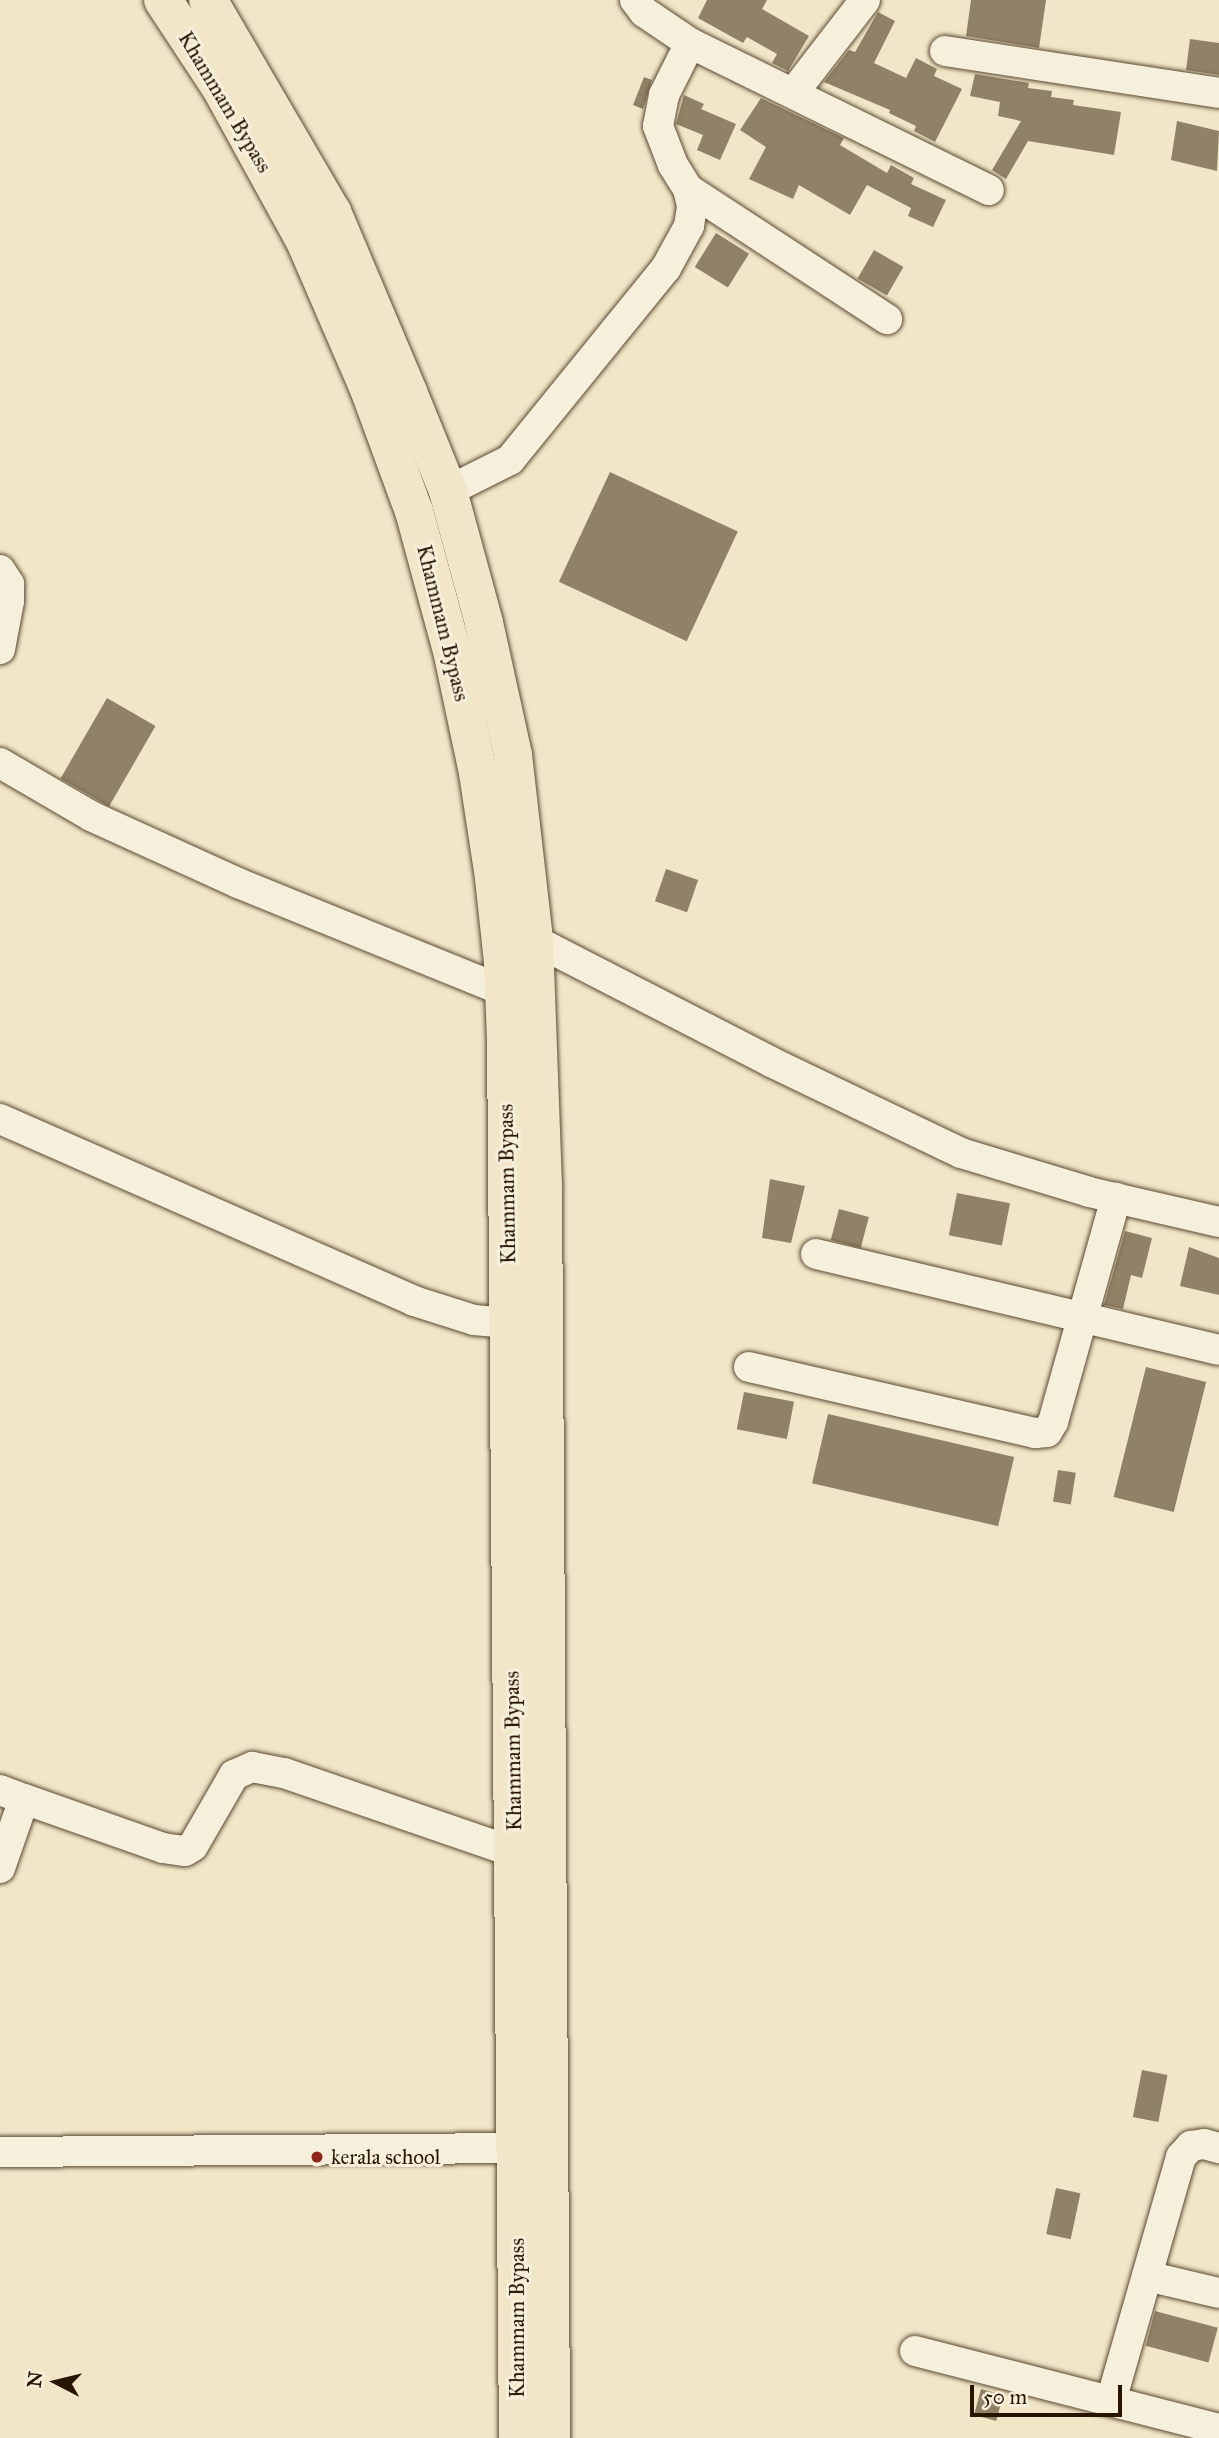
<!DOCTYPE html>
<html>
<head>
<meta charset="utf-8">
<style>
  body { margin:0 }
  #map { position:relative; width:1219px; height:2438px; overflow:hidden; background:#f1e6c7; font-family:"IM FELL Great Primer",serif }
  div>[style] { position:absolute }
  [style*='--x'] { left:calc(var(--x)*1px); top:calc(var(--y)*1px); width:calc(var(--w)*1px); rotate:calc(var(--a)*1deg) }
  .building>* { inset:0; background:#908267; transform-origin:0 0 }
  .roads { filter:drop-shadow(0 0 2px #5a4932) drop-shadow(0 0 2px #5a4932) }
  .minor>* { height:30px; margin:-15px; padding:0 15px; transform-origin:15px; border-radius:15px; background:#f6efdb }
  .highway>* { height:38px; margin:-19px; padding:0 19px; transform-origin:19px; border-radius:19px; background:#f1e6c7 }
  .dots>* { width:19px; height:19px; translate:-50% -50%; box-sizing:border-box; border:4px solid #f6efdb; border-radius:50% }
  span { translate:-50% -50%; white-space:nowrap; text-align:center; line-height:1.15; -webkit-text-stroke:6px #f6efdb; paint-order:stroke }
  .street-label { font-size:21px; color:#271500 }
  .poi-label { font-size:21px; color:#271500 }
  .left { translate:0 -50%; text-align:left }
  .north { position:absolute; left:21px; top:2347px; width:70px; height:70px; -webkit-text-stroke:5px #f6efdb; paint-order:stroke; rotate:277deg; font-size:19px; font-weight:700; line-height:28px; text-align:center; color:#271500 }
  .north::after { content:''; display:block; margin:auto; width:24px; height:32px; background:#271500; clip-path:polygon(50% 0,100% 100%,50% 72%,0 100%) }
  .scale { position:absolute; left:970px; top:2385px; width:152px; height:32px; box-sizing:border-box; border:4px solid #271500; border-top:0; padding-left:9px; font-size:21px; line-height:24px; white-space:nowrap; color:#271500; -webkit-text-stroke:5px #f6efdb; paint-order:stroke }
</style>
</head>
<body>
<div id="map">
  <div class="building">
    <div style="clip-path:polygon(707px 0,767px 0,762px 9px,809px 36px,788px 71px,772px 63px,777px 54px,747px 37px,743px 43px,698px 18px)"></div>
    <div style="clip-path:polygon(971px 0,1046px 0,1039px 48px,966px 36px)"></div>
    <div style="clip-path:polygon(878px 12px,895px 21px,874px 63px,906px 78px,916px 58px,937px 69px,934px 76px,962px 89px,935px 142px,914px 131px,916px 126px,889px 113px,890px 110px,824px 82px,849px 50px,855px 52px)"></div>
    <div style="clip-path:polygon(1190px 39px,1219px 43px,1219px 75px,1186px 70px)"></div>
    <div style="clip-path:polygon(975px 74px,1029px 83px,1028px 88px,1052px 91px,1051px 97px,1074px 100px,1073px 105px,1121px 112px,1114px 155px,1028px 141px,1006px 179px,992px 170px,1021px 121px,998px 116px,1000px 102px,970px 96px)"></div>
    <div style="clip-path:polygon(644px 77px,652px 80px,643px 109px,633px 105px)"></div>
    <div style="clip-path:polygon(684px 95px,704px 104px,701px 109px,736px 124px,720px 160px,697px 150px,703px 135px,676px 124px)"></div>
    <div style="clip-path:polygon(761px 98px,844px 138px,840px 145px,887px 173px,891px 165px,914px 178px,911px 184px,946px 200px,933px 227px,908px 216px,911px 208px,867px 185px,850px 215px,799px 185px,793px 199px,749px 179px,766px 147px,740px 130px)"></div>
    <div style="clip-path:polygon(1177px 121px,1219px 131px,1217px 171px,1171px 160px)"></div>
    <div style="left:716px;top:233px;width:39px;height:40px;rotate:32deg"></div>
    <div style="left:874px;top:250px;width:34px;height:33px;rotate:30deg"></div>
    <div style="left:610px;top:472px;width:141px;height:121px;rotate:25deg"></div>
    <div style="left:107px;top:698px;width:56px;height:93px;rotate:30deg"></div>
    <div style="left:666px;top:869px;width:34px;height:34px;rotate:19deg"></div>
    <div style="clip-path:polygon(770px 1179px,805px 1186px,791px 1243px,762px 1238px)"></div>
    <div style="left:957px;top:1193px;width:54px;height:43px;rotate:11deg"></div>
    <div style="left:839px;top:1209px;width:31px;height:32px;rotate:15deg"></div>
    <div style="clip-path:polygon(1125px 1231px,1152px 1238px,1142px 1278px,1131px 1275px,1123px 1309px,1104px 1305px)"></div>
    <div style="clip-path:polygon(1189px 1247px,1219px 1258px,1219px 1295px,1180px 1286px)"></div>
    <div style="left:1146px;top:1367px;width:62px;height:134px;rotate:14deg"></div>
    <div style="left:744px;top:1392px;width:51px;height:38px;rotate:11deg"></div>
    <div style="left:828px;top:1414px;width:191px;height:71px;rotate:13deg"></div>
    <div style="left:1058px;top:1470px;width:18px;height:32px;rotate:9deg"></div>
    <div style="left:1142px;top:2070px;width:26px;height:48px;rotate:11deg"></div>
    <div style="left:1056px;top:2188px;width:25px;height:47px;rotate:12deg"></div>
    <div style="left:1155px;top:2311px;width:65px;height:36px;rotate:15deg"></div>
    <div style="left:981px;top:2389px;width:23px;height:27px;rotate:15deg"></div>
  </div>
  <div class="roads">
    <div class="minor">
      <div style="--x:635;--y:0;--w:15;--a:53"></div>
      <div style="--x:644;--y:12;--w:55;--a:34"></div>
      <div style="--x:690;--y:43;--w:333;--a:26.2"></div>
      <div style="--x:945;--y:51;--w:277;--a:8.7"></div>
      <div style="--x:794;--y:92;--w:116;--a:-52.3"></div>
      <div style="--x:688;--y:189;--w:238;--a:33.2"></div>
      <div style="--x:448;--y:491;--w:69;--a:-26.6"></div>
      <div style="--x:510;--y:460;--w:247;--a:-50.9"></div>
      <div style="--x:666;--y:268;--w:48;--a:-61.3"></div>
      <div style="--x:689;--y:226;--w:20;--a:-81"></div>
      <div style="--x:692;--y:206;--w:17;--a:-103"></div>
      <div style="--x:688;--y:189;--w:28;--a:-122"></div>
      <div style="--x:673;--y:165;--w:42;--a:-111"></div>
      <div style="--x:658;--y:126;--w:32;--a:-79"></div>
      <div style="--x:664;--y:95;--w:58;--a:-63.4"></div>
      <div style="--x:0;--y:570;--w:17;--a:57"></div>
      <div style="--x:9;--y:584;--w:17;--a:90"></div>
      <div style="--x:9;--y:601;--w:49;--a:100.6"></div>
      <div style="--x:0;--y:763;--w:105;--a:30.2"></div>
      <div style="--x:91;--y:816;--w:162;--a:24.5"></div>
      <div style="--x:238;--y:883;--w:287;--a:22.1"></div>
      <div style="--x:534;--y:940;--w:267;--a:27.2"></div>
      <div style="--x:771;--y:1062;--w:211;--a:25.6"></div>
      <div style="--x:961;--y:1153;--w:134;--a:16.9"></div>
      <div style="--x:1089;--y:1192;--w:133;--a:13"></div>
      <div style="--x:0;--y:1119;--w:452;--a:23.7"></div>
      <div style="--x:414;--y:1301;--w:63;--a:17.6"></div>
      <div style="--x:474;--y:1320;--w:35;--a:5"></div>
      <div style="--x:816;--y:1254;--w:414;--a:13.4"></div>
      <div style="--x:749;--y:1367;--w:294;--a:13"></div>
      <div style="--x:1035;--y:1433;--w:12;--a:-5"></div>
      <div style="--x:1047;--y:1432;--w:12;--a:-59"></div>
      <div style="--x:1053;--y:1422;--w:233;--a:-74.3"></div>
      <div style="--x:0;--y:1790;--w:26;--a:21"></div>
      <div style="--x:0;--y:1868;--w:73;--a:-70.8"></div>
      <div style="--x:24;--y:1799;--w:147;--a:19.4"></div>
      <div style="--x:163;--y:1848;--w:22;--a:8"></div>
      <div style="--x:185;--y:1851;--w:9;--a:-32"></div>
      <div style="--x:193;--y:1846;--w:82;--a:-60"></div>
      <div style="--x:234;--y:1775;--w:20;--a:-24"></div>
      <div style="--x:252;--y:1767;--w:33;--a:11"></div>
      <div style="--x:284;--y:1773;--w:243;--a:19"></div>
      <div style="--x:0;--y:2152;--w:517;--a:-0.44"></div>
      <div style="--x:1147;--y:2276;--w:74;--a:13.3"></div>
      <div style="--x:915;--y:2351;--w:314;--a:14.4"></div>
      <div style="--x:1111;--y:2401;--w:254;--a:-74"></div>
      <div style="--x:1181;--y:2157;--w:15;--a:-48"></div>
      <div style="--x:1191;--y:2146;--w:13;--a:-9"></div>
      <div style="--x:1204;--y:2144;--w:16;--a:15"></div>
    </div>
    <div class="highway">
      <div style="--x:163;--y:0;--w:105;--a:56.6"></div>
      <div style="--x:221;--y:88;--w:175;--a:61.2"></div>
      <div style="--x:305;--y:241;--w:161;--a:66.6"></div>
      <div style="--x:369;--y:389;--w:130;--a:69.8"></div>
      <div style="--x:414;--y:511;--w:149;--a:74.8"></div>
      <div style="--x:453;--y:655;--w:121;--a:78"></div>
      <div style="--x:478;--y:773;--w:106;--a:81.3"></div>
      <div style="--x:494;--y:878;--w:84;--a:83.9"></div>
      <div style="--x:503;--y:962;--w:77;--a:87.8"></div>
      <div style="--x:506;--y:1039;--w:1399;--a:89.51"></div>
      <div style="--x:208;--y:0;--w:246;--a:59.7"></div>
      <div style="--x:332;--y:212;--w:195;--a:67.1"></div>
      <div style="--x:408;--y:392;--w:107;--a:68"></div>
      <div style="--x:448;--y:491;--w:137;--a:74.7"></div>
      <div style="--x:484;--y:623;--w:135;--a:77.6"></div>
      <div style="--x:513;--y:755;--w:186;--a:83.5"></div>
      <div style="--x:534;--y:940;--w:245;--a:87.9"></div>
      <div style="--x:543;--y:1185;--w:1253;--a:89.63"></div>
    </div>
  </div>
  <div class="dots">
    <div style="left:317px;top:2157px;background:#8f2418"></div>
  </div>
  <div class="street-label">
    <span style="left:225px;top:102px;rotate:59deg">Khammam Bypass</span>
    <span style="left:443px;top:623px;rotate:76deg">Khammam Bypass</span>
    <span style="left:507px;top:1184px;rotate:-91deg">Khammam Bypass</span>
    <span style="left:513px;top:1751px;rotate:-91deg">Khammam Bypass</span>
    <span style="left:517px;top:2318px;rotate:-90deg">Khammam Bypass</span>
  </div>
  <div class="poi-label">
    <span class="left" style="left:331px;top:2157px">kerala school</span>
  </div>
  <div class="north">N</div>
  <div class="scale">50 m</div>
</div>
</body>
</html>
